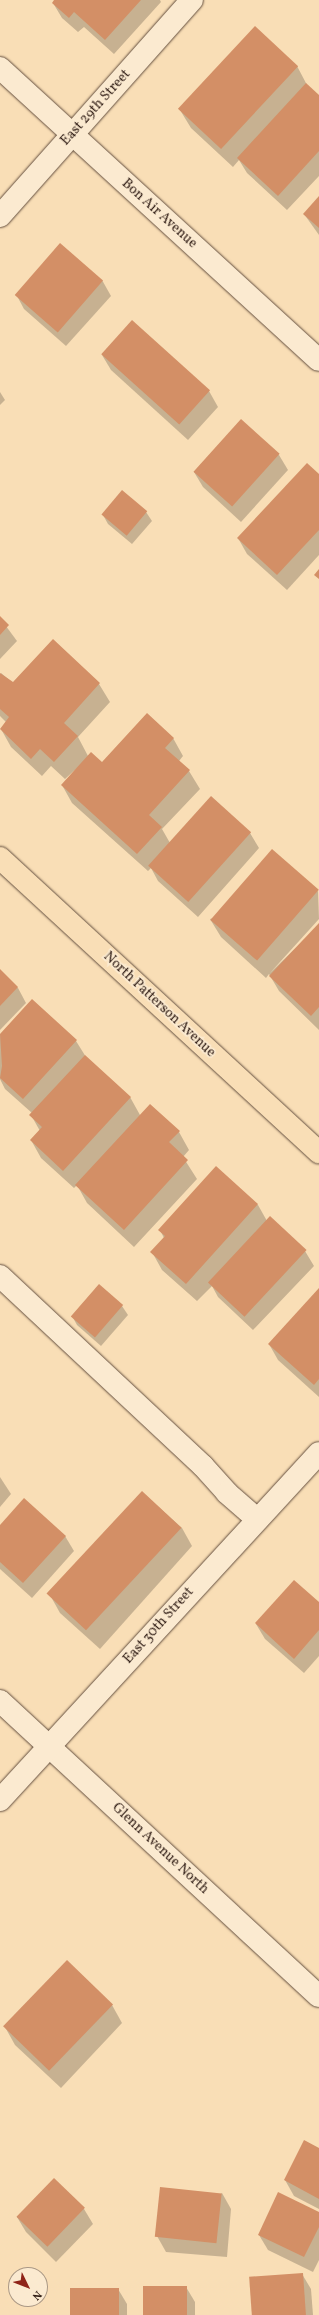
<!DOCTYPE html>
<html>
<head>
<meta charset="utf-8">
<style>
  body { margin:0 }
  #map { position:relative; width:319px; height:2315px; overflow:hidden; background:#f9deb6; font-family:Vollkorn,serif }
  div>[style] { position:absolute }
  [style*='--x'] { left:calc(var(--x)*1px); top:calc(var(--y)*1px); width:calc(var(--w)*1px); rotate:calc(var(--a)*1deg) }
  .shadow>* { inset:0; background:#0003 }
  .building>* { inset:0; background:#d38f66; transform-origin:0 0 }
  .roads { filter:drop-shadow(0 0 1px #644f3f) drop-shadow(0 0 1px #644f3f) }
  .minor>* { height:22px; margin:-11px; padding:0 11px; transform-origin:11px; border-radius:11px; background:#fbead0 }
  .major>* { height:22px; margin:-11px; padding:0 11px; transform-origin:11px; border-radius:11px; background:#f9deb6 }
  span { translate:-50% -50%; white-space:nowrap; text-align:center; line-height:1.15; -webkit-text-stroke:3.5px #fbead0; paint-order:stroke }
  .street-label { font-size:14px; color:#321f17 }
  .north { position:absolute; left:8px; top:2267px; width:40px; height:40px; box-sizing:border-box; background:#fbead0; border:1px solid #ab9986; border-radius:50%; rotate:133deg; font-size:11px; font-weight:700; line-height:16px; text-align:center; color:#321f17 }
  .north::after { content:''; display:block; margin:auto; width:14px; height:18px; background:#8f2418; clip-path:polygon(50% 0,100% 100%,50% 72%,0 100%) }
</style>
</head>
<body>
<div id="map">
  <div class="shadow">
    <div style="clip-path:polygon(56px 0,160px 0,161px 2px,114px 54px,84px 27px,78px 32px,62px 18px,53px 3px)"></div>
    <div style="clip-path:polygon(297px 66px,307px 85px,319px 97px,319px 176px,287px 210px,247px 173px,239px 160px,233px 167px,191px 128px,180px 110px)"></div>
    <div style="clip-path:polygon(319px 198px,319px 235px,304px 214px)"></div>
    <div style="clip-path:polygon(102px 280px,111px 296px,66px 346px,24px 309px,16px 294px)"></div>
    <div style="clip-path:polygon(102px 355px,209px 391px,218px 407px,188px 440px,111px 370px)"></div>
    <div style="clip-path:polygon(0 392px,5px 400px,0 405px)"></div>
    <div style="clip-path:polygon(241px 420px,279px 455px,288px 470px,241px 522px,203px 487px,194px 472px)"></div>
    <div style="clip-path:polygon(319px 476px,319px 555px,287px 590px,247px 554px,238px 538px)"></div>
    <div style="clip-path:polygon(146px 512px,152px 521px,132px 544px,108px 524px,103px 515px)"></div>
    <div style="clip-path:polygon(0 618px,17px 641px,0 659px)"></div>
    <div style="clip-path:polygon(53px 641px,99px 684px,110px 702px,78px 737px,88px 756px,102px 764px,173px 738px,183px 756px,179px 761px,189px 771px,200px 789px,162px 829px,170px 843px,211px 797px,250px 833px,259px 848px,198px 917px,158px 881px,151px 868px,148px 871px,72px 803px,62px 785px,78px 767px,65px 779px,51px 766px,42px 776px,11px 747px,1px 729px,6px 722px,0 716px,0 675px,1px 673px,13px 683px)"></div>
    <div style="clip-path:polygon(318px 891px,319px 919px,270px 973px,319px 925px,319px 1030px,279px 991px,269px 974px,266px 978px,221px 937px,210px 919px)"></div>
    <div style="clip-path:polygon(0 971px,18px 988px,26px 1003px,0 1030px)"></div>
    <div style="clip-path:polygon(32px 1000px,76px 1041px,86px 1057px,130px 1097px,140px 1115px,179px 1132px,189px 1150px,183px 1157px,197px 1179px,134px 1247px,87px 1203px,77px 1185px,74px 1188px,41px 1158px,31px 1140px,40px 1131px,31px 1115px,32px 1113px,5px 1089px,0 1079px,0 1035px)"></div>
    <div style="clip-path:polygon(216px 1168px,258px 1205px,267px 1221px,270px 1218px,305px 1251px,314px 1266px,253px 1330px,218px 1297px,212px 1286px,197px 1301px,162px 1270px,152px 1252px,164px 1238px,160px 1230px)"></div>
    <div style="clip-path:polygon(99px 1285px,122px 1306px,128px 1315px,101px 1346px,77px 1325px,72px 1316px)"></div>
    <div style="clip-path:polygon(319px 1289px,319px 1397px,278px 1360px,269px 1344px)"></div>
    <div style="clip-path:polygon(0 1477px,11px 1494px,0 1507px)"></div>
    <div style="clip-path:polygon(142px 1492px,182px 1528px,192px 1546px,100px 1649px,60px 1613px,50px 1595px)"></div>
    <div style="clip-path:polygon(0 1526px,65px 1536px,74px 1551px,32px 1598px,0 1569px)"></div>
    <div style="clip-path:polygon(319px 1603px,319px 1656px,304px 1673px,265px 1639px,256px 1624px)"></div>
    <div style="clip-path:polygon(112px 2005px,122px 2023px,61px 2088px,15px 2045px,5px 2027px)"></div>
    <div style="clip-path:polygon(305px 2141px,319px 2149px,319px 2209px,294px 2196px,285px 2180px)"></div>
    <div style="clip-path:polygon(54px 2180px,84px 2209px,93px 2224px,56px 2262px,26px 2232px,17px 2217px)"></div>
    <div style="clip-path:polygon(222px 2193px,231px 2209px,227px 2257px,166px 2252px,157px 2236px)"></div>
    <div style="clip-path:polygon(319px 2213px,319px 2260px,313px 2272px,268px 2250px,259px 2235px)"></div>
    <div style="clip-path:polygon(302px 2274px,311px 2289px,313px 2315px,253px 2315px)"></div>
    <div style="clip-path:polygon(186px 2287px,195px 2302px,195px 2315px,144px 2315px)"></div>
    <div style="clip-path:polygon(118px 2289px,127px 2304px,127px 2315px,72px 2315px)"></div>
  </div>
  <div class="building">
    <div style="clip-path:polygon(54px 0,141px 0,105px 40px,74px 12px,69px 18px,52px 3px)"></div>
    <div style="left:255px;top:26px;width:59px;height:113px;rotate:43deg"></div>
    <div style="clip-path:polygon(306px 83px,319px 95px,319px 151px,278px 196px,237px 158px)"></div>
    <div style="clip-path:polygon(319px 196px,319px 228px,303px 214px)"></div>
    <div style="left:60px;top:243px;width:57px;height:69px;rotate:41deg"></div>
    <div style="left:132px;top:320px;width:105px;height:46px;rotate:42deg"></div>
    <div style="left:241px;top:419px;width:52px;height:71px;rotate:42deg"></div>
    <div style="clip-path:polygon(307px 463px,319px 474px,319px 530px,277px 575px,237px 538px)"></div>
    <div style="left:122px;top:490px;width:33px;height:32px;rotate:40deg"></div>
    <div style="clip-path:polygon(319px 569px,319px 579px,314px 575px)"></div>
    <div style="clip-path:polygon(0 616px,9px 625px,0 635px)"></div>
    <div style="clip-path:polygon(53px 639px,100px 683px,64px 723px,78px 736px,54px 762px,40px 749px,31px 759px,0 729px,9px 717px,0 709px,0 673px,13px 682px)"></div>
    <div style="clip-path:polygon(147px 713px,174px 738px,165px 748px,190px 770px,149px 815px,162px 827px,137px 854px,61px 785px,91px 752px,102px 762px)"></div>
    <div style="left:211px;top:796px;width:54px;height:94px;rotate:42deg"></div>
    <div style="left:272px;top:849px;width:62px;height:94px;rotate:41deg"></div>
    <div style="clip-path:polygon(319px 923px,319px 1007px,311px 1016px,269px 976px)"></div>
    <div style="clip-path:polygon(0 969px,18px 987px,0 1006px)"></div>
    <div style="clip-path:polygon(32px 999px,77px 1040px,23px 1099px,0 1078px,2px 1066px,0 1034px)"></div>
    <div style="clip-path:polygon(85px 1055px,131px 1097px,63px 1171px,30px 1140px,42px 1127px,29px 1115px)"></div>
    <div style="clip-path:polygon(150px 1104px,180px 1131px,169px 1142px,188px 1160px,124px 1230px,75px 1185px)"></div>
    <div style="clip-path:polygon(216px 1166px,258px 1204px,186px 1284px,150px 1252px,165px 1236px,158px 1230px)"></div>
    <div style="left:270px;top:1216px;width:50px;height:91px;rotate:43deg"></div>
    <div style="left:99px;top:1284px;width:32px;height:43px;rotate:41deg"></div>
    <div style="clip-path:polygon(319px 1288px,319px 1379px,314px 1385px,268px 1344px)"></div>
    <div style="left:142px;top:1491px;width:54px;height:140px;rotate:43deg"></div>
    <div style="clip-path:polygon(24px 1498px,66px 1536px,23px 1583px,0 1562px,0 1525px)"></div>
    <div style="clip-path:polygon(294px 1580px,319px 1602px,319px 1630px,294px 1659px,255px 1623px)"></div>
    <div style="left:67px;top:1960px;width:64px;height:92px;rotate:44deg"></div>
    <div style="clip-path:polygon(304px 2140px,319px 2148px,319px 2199px,284px 2180px)"></div>
    <div style="left:54px;top:2178px;width:43px;height:54px;rotate:44deg"></div>
    <div style="left:160px;top:2187px;width:62px;height:50px;rotate:6deg"></div>
    <div style="clip-path:polygon(278px 2192px,319px 2212px,319px 2227px,304px 2257px,258px 2235px)"></div>
    <div style="left:303px;top:2273px;width:42px;height:54px;rotate:86deg"></div>
    <div style="left:143px;top:2286px;width:44px;height:29px"></div>
    <div style="left:119px;top:2288px;width:27px;height:49px;rotate:90deg"></div>
  </div>
  <div class="roads">
    <div class="minor">
      <div style="--x:0;--y:68;--w:432;--a:42.5"></div>
      <div style="--x:0;--y:216;--w:289;--a:-48.4"></div>
      <div style="--x:0;--y:1276;--w:278;--a:43.1"></div>
      <div style="--x:203;--y:1466;--w:36;--a:48"></div>
      <div style="--x:227;--y:1493;--w:40;--a:41"></div>
      <div style="--x:0;--y:1701;--w:434;--a:42.8"></div>
      <div style="--x:0;--y:1800;--w:471;--a:-47.4"></div>
    </div>
    <div class="major">
      <div style="--x:0;--y:858;--w:434;--a:42.7"></div>
    </div>
  </div>
  <div class="street-label">
    <span style="left:96px;top:108px;rotate:-48deg">East 29th Street</span>
    <span style="left:159px;top:214px;rotate:42deg">Bon Air Avenue</span>
    <span style="left:159px;top:1005px;rotate:43deg">North Patterson Avenue</span>
    <span style="left:159px;top:1626px;rotate:-48deg">East 30th Street</span>
    <span style="left:160px;top:1849px;rotate:43deg">Glenn Avenue North</span>
  </div>
  <div class="north">N</div>
</div>
</body>
</html>
